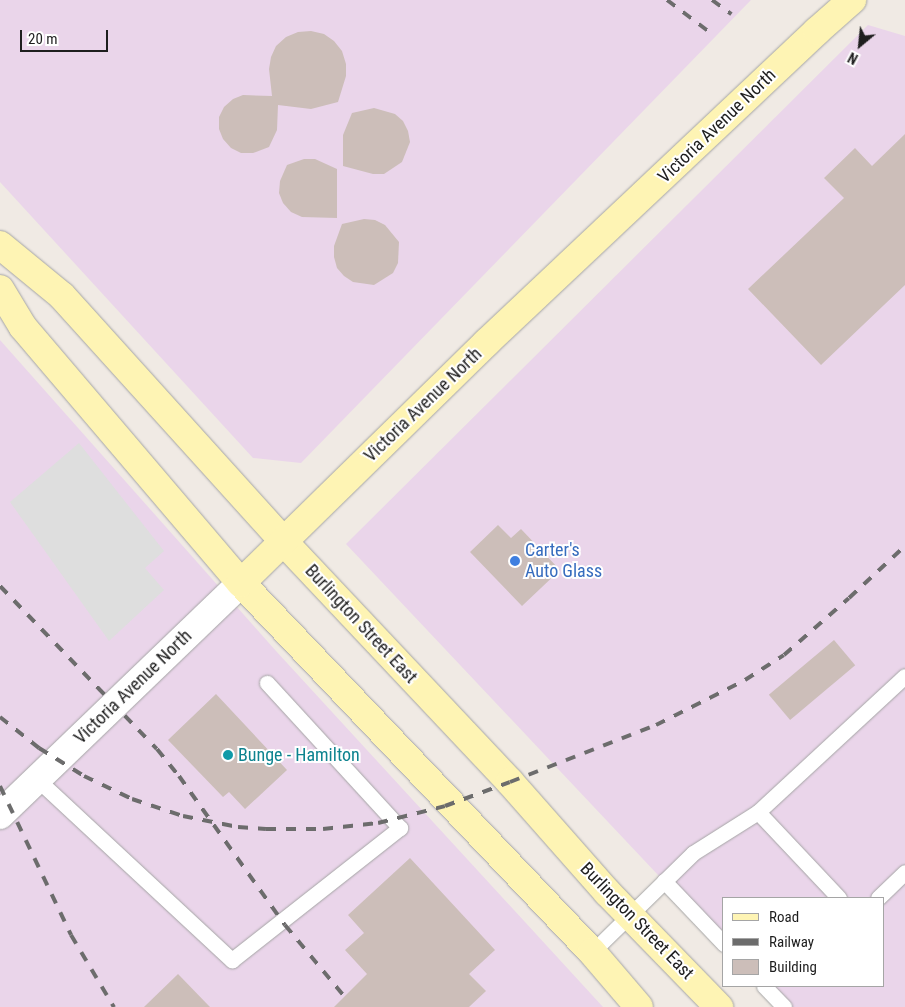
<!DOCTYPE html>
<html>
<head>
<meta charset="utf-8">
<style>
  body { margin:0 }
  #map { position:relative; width:905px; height:1007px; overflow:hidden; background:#f0eae4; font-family:"Roboto Condensed",sans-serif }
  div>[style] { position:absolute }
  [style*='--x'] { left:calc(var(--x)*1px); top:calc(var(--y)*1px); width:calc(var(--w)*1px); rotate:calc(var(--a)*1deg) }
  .industrial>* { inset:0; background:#ead5ea }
  .parking>* { inset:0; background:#dedede }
  .building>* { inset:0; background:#ccbeb9; transform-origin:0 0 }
  .roads { filter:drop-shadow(0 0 1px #a5a5a5) drop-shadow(0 0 1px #a5a5a5) }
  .lane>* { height:15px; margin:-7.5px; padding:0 7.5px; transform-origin:7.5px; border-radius:7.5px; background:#fff }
  .street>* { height:28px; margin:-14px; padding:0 14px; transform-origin:14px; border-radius:14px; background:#fff }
  .secondary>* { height:28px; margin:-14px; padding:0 14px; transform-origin:14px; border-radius:14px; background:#fef4b4 }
  .rail>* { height:4px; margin-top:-2px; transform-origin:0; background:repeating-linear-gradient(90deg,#6c6c6c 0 10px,transparent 0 20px) }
  .dots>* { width:14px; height:14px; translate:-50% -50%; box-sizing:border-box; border:2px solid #fff; border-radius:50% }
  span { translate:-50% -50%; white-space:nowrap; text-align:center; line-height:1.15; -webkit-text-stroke:4px #fff; paint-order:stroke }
  .street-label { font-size:18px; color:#1e1e1e }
  .shop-label { font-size:18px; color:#366cbe }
  .left { translate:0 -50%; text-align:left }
  .culture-label { font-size:18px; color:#0d838f }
  .legend { position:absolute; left:722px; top:897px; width:162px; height:90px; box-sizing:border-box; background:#fff; border:1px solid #a5a5a5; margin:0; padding:6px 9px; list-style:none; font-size:15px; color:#1e1e1e }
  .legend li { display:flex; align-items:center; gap:10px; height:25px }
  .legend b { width:25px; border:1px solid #a5a5a5 }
  .north { position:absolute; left:835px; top:20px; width:50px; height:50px; -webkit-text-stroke:4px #fff; paint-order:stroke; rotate:208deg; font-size:14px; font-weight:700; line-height:20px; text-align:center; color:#1e1e1e }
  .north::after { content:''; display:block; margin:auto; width:18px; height:22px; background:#1e1e1e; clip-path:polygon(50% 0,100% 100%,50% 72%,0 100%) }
  .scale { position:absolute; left:20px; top:30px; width:88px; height:22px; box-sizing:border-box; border:2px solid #1e1e1e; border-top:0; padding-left:6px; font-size:15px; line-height:18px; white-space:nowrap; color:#1e1e1e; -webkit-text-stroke:4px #fff; paint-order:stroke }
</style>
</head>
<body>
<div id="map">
  <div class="industrial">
    <div style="clip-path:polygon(0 0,751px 0,301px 463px,253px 458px,0 182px)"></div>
    <div style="clip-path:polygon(868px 25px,905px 36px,905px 1007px,782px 1007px,762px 986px,884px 986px,884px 898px,724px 898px,724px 945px,346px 544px)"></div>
    <div style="clip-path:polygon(0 340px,276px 651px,603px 1007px,0 1007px)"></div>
  </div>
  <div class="parking">
    <div style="clip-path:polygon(79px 443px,164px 551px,145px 568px,164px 590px,109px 641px,10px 502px)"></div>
  </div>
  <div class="building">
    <div style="clip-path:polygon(311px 31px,324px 34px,334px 41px,342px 51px,346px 64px,346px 76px,338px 102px,311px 109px,278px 105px,277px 130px,269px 147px,253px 153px,241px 153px,231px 148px,223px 139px,219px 129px,219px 117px,224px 107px,233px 99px,243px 95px,272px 96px,269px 69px,271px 57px,276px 46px,286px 37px,298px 32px)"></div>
    <div style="clip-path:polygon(374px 108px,395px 114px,403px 121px,408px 131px,410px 142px,402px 162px,384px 174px,373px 174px,343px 166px,343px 135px,352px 113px)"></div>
    <div style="clip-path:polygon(905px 134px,905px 285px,821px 365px,748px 289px,844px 198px,824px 178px,855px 148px,872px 166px)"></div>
    <div style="clip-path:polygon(304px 159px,315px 159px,337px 169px,337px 218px,302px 217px,291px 212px,283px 203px,279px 193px,280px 181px,287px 165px)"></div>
    <div style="clip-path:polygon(364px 219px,375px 220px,385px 225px,399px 242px,398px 263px,393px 273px,374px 285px,353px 282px,344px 276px,337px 268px,334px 257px,334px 246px,342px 224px)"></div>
    <div style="clip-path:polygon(498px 525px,511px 538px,521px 529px,560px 570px,522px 606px,470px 552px)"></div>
    <div style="left:834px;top:640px;width:33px;height:85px;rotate:50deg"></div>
    <div style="clip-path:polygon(216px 694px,287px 770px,245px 809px,229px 792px,223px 797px,168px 740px)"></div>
    <div style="clip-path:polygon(410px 858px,495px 950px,469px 974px,486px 991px,469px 1007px,334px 1007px,367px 974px,345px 950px,364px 933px,348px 915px)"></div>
    <div style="clip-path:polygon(178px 974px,210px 1007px,144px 1007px)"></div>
  </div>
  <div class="roads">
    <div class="lane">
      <div style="--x:38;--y:780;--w:265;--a:42.9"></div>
      <div style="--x:232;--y:960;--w:214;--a:-38.2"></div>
      <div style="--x:400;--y:828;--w:197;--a:-132.5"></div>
      <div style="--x:758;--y:812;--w:118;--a:46.7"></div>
      <div style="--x:664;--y:881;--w:87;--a:46.4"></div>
      <div style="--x:878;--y:898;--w:37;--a:-44"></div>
      <div style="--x:592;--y:952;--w:141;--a:-44.4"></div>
      <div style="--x:693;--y:853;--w:77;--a:-32.2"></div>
      <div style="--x:758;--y:812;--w:200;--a:-42.8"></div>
      <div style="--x:764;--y:986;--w:29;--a:46"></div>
    </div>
    <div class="street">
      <div style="--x:0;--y:815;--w:335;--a:-43.9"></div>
    </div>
    <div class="secondary">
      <div style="--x:0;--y:245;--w:80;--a:39.4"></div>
      <div style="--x:62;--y:296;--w:330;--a:47.9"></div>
      <div style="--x:283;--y:541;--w:331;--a:46.7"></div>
      <div style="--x:510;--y:782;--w:147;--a:48.6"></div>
      <div style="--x:607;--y:892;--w:161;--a:45.8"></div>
      <div style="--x:0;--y:289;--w:44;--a:58.8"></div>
      <div style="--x:23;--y:327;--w:336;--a:49.6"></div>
      <div style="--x:241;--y:583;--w:509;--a:46.43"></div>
      <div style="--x:592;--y:952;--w:72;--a:49.5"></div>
      <div style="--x:241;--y:583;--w:344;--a:-44.4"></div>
      <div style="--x:487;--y:342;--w:453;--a:-43.3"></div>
      <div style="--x:817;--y:31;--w:47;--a:-41.5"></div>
    </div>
  </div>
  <div class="rail">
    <div style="--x:667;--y:0;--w:56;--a:37.1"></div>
    <div style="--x:712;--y:0;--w:24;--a:36"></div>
    <div style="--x:0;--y:586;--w:226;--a:46.1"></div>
    <div style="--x:157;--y:749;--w:35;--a:51"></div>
    <div style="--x:179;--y:776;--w:183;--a:54.6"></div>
    <div style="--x:285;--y:925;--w:92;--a:50.3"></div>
    <div style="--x:0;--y:717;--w:50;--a:38.5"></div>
    <div style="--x:39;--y:748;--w:53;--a:31.9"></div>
    <div style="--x:84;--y:776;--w:53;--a:25.6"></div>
    <div style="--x:132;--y:799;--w:54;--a:18.4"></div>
    <div style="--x:183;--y:816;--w:56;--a:11.3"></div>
    <div style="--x:238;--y:827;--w:28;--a:4"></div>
    <div style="--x:266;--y:829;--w:57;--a:0"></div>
    <div style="--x:323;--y:829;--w:55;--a:-6.2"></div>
    <div style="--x:378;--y:823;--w:69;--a:-14.2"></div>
    <div style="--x:445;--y:806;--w:69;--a:-20.3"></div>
    <div style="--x:510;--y:782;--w:157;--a:-21.3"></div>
    <div style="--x:656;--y:725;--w:100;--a:-26.8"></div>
    <div style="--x:745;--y:680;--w:46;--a:-32.7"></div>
    <div style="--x:784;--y:655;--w:86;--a:-41.2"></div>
    <div style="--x:849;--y:598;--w:76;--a:-42.9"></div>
    <div style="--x:0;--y:786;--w:165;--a:64.5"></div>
    <div style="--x:71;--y:935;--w:84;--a:59.2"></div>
  </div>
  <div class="dots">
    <div style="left:515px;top:561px;background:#3f7fe0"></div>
    <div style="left:228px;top:755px;background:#0f9aa8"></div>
  </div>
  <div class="street-label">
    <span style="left:717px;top:126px;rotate:-44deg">Victoria Avenue North</span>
    <span style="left:423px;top:405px;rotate:-44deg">Victoria Avenue North</span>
    <span style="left:361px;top:624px;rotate:47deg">Burlington Street East</span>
    <span style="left:133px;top:687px;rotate:-44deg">Victoria Avenue North</span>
    <span style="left:637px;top:921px;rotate:46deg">Burlington Street East</span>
  </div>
  <div class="shop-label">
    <span class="left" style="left:525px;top:561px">Carter's<br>Auto Glass</span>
  </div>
  <div class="culture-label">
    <span class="left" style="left:238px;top:755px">Bunge - Hamilton</span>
  </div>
  <ul class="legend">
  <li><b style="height:6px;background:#fef4b4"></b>Road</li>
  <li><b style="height:6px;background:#6c6c6c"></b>Railway</li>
  <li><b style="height:14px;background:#ccbeb9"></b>Building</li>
  </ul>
  <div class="north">N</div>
  <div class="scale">20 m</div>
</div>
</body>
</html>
